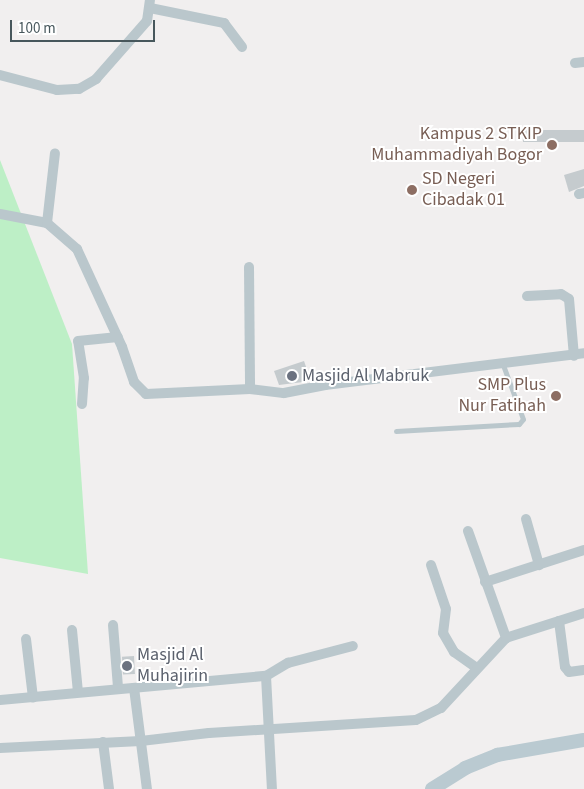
<!DOCTYPE html>
<html>
<head>
<meta charset="utf-8">
<style>
  body { margin:0 }
  #map { position:relative; width:584px; height:789px; overflow:hidden; background:#f1efef; font-family:"Source Sans 3",sans-serif }
  div>[style] { position:absolute }
  [style*='--x'] { left:calc(var(--x)*1px); top:calc(var(--y)*1px); width:calc(var(--w)*1px); rotate:calc(var(--a)*1deg) }
  .green>* { inset:0; background:#bdefc6 }
  .building>* { inset:0; background:#c5cbce; transform-origin:0 0 }
  .lane>* { height:5px; margin:-2.5px; padding:0 2.5px; transform-origin:2.5px; border-radius:2.5px; background:#bac7cc }
  .street>* { height:10px; margin:-5px; padding:0 5px; transform-origin:5px; border-radius:5px; background:#bac7cc }
  .secondary>* { height:14px; margin:-7px; padding:0 7px; transform-origin:7px; border-radius:7px; background:#bacad1 }
  .dots>* { width:14px; height:14px; translate:-50% -50%; box-sizing:border-box; border:2px solid #fff; border-radius:50% }
  span { translate:-50% -50%; white-space:nowrap; text-align:center; line-height:1.15; -webkit-text-stroke:4px #fff; paint-order:stroke }
  .education-label { font-size:18px; color:#785e54 }
  .right { translate:-100% -50%; text-align:right }
  .left { translate:0 -50%; text-align:left }
  .worship-label { font-size:18px; color:#5b616d }
  .scale { position:absolute; left:10px; top:20px; width:145px; height:22px; box-sizing:border-box; border:2px solid #47575c; border-top:0; padding-left:6px; font-size:15px; line-height:18px; white-space:nowrap; color:#47575c; -webkit-text-stroke:4px #fff; paint-order:stroke }
</style>
</head>
<body>
<div id="map">
  <div class="green">
    <div style="clip-path:polygon(0 160px,72px 344px,88px 574px,0 558px)"></div>
  </div>
  <div class="building">
    <div style="left:584px;top:130px;width:12px;height:61px;rotate:90deg"></div>
    <div style="clip-path:polygon(584px 169px,584px 186px,569px 192px,564px 175px)"></div>
    <div style="clip-path:polygon(304px 361px,311px 381px,279px 385px,274px 371px)"></div>
    <div style="left:134px;top:656px;width:18px;height:12px;rotate:87deg"></div>
  </div>
  <div class="lane">
    <div style="--x:396;--y:431;--w:123;--a:-3.3"></div>
    <div style="--x:519;--y:424;--w:6;--a:-51"></div>
    <div style="--x:523;--y:419;--w:58;--a:-110.3"></div>
  </div>
  <div class="street">
    <div style="--x:150;--y:8;--w:76;--a:11.5"></div>
    <div style="--x:224;--y:23;--w:30;--a:53"></div>
    <div style="--x:575;--y:63;--w:9;--a:-6"></div>
    <div style="--x:0;--y:75;--w:59;--a:14.7"></div>
    <div style="--x:57;--y:90;--w:22;--a:-3"></div>
    <div style="--x:79;--y:89;--w:20;--a:-30"></div>
    <div style="--x:96;--y:79;--w:77;--a:-48.7"></div>
    <div style="--x:147;--y:21;--w:21;--a:-82"></div>
    <div style="--x:579;--y:194;--w:5;--a:-11"></div>
    <div style="--x:0;--y:214;--w:48;--a:10.8"></div>
    <div style="--x:47;--y:223;--w:40;--a:41"></div>
    <div style="--x:77;--y:249;--w:108;--a:65.3"></div>
    <div style="--x:122;--y:347;--w:37;--a:71"></div>
    <div style="--x:134;--y:382;--w:17;--a:45"></div>
    <div style="--x:146;--y:394;--w:104;--a:-2.8"></div>
    <div style="--x:250;--y:389;--w:34;--a:7"></div>
    <div style="--x:284;--y:393;--w:42;--a:-11"></div>
    <div style="--x:325;--y:385;--w:261;--a:-7"></div>
    <div style="--x:47;--y:223;--w:70;--a:-83.5"></div>
    <div style="--x:249;--y:267;--w:122;--a:89.5"></div>
    <div style="--x:527;--y:296;--w:34;--a:-3"></div>
    <div style="--x:561;--y:294;--w:9;--a:32"></div>
    <div style="--x:569;--y:299;--w:57;--a:85"></div>
    <div style="--x:82;--y:404;--w:26;--a:-86"></div>
    <div style="--x:84;--y:378;--w:37;--a:-99"></div>
    <div style="--x:78;--y:341;--w:40;--a:-5.7"></div>
    <div style="--x:526;--y:519;--w:48;--a:74.2"></div>
    <div style="--x:468;--y:531;--w:114;--a:70.4"></div>
    <div style="--x:431;--y:565;--w:46;--a:71.2"></div>
    <div style="--x:446;--y:609;--w:24;--a:97"></div>
    <div style="--x:443;--y:633;--w:22;--a:60"></div>
    <div style="--x:454;--y:652;--w:28;--a:35"></div>
    <div style="--x:485;--y:582;--w:104;--a:-17.9"></div>
    <div style="--x:559;--y:621;--w:46;--a:82.6"></div>
    <div style="--x:565;--y:667;--w:6;--a:51"></div>
    <div style="--x:569;--y:672;--w:15;--a:-8"></div>
    <div style="--x:113;--y:625;--w:62;--a:85.4"></div>
    <div style="--x:72;--y:630;--w:62;--a:84.5"></div>
    <div style="--x:26;--y:639;--w:59;--a:83.2"></div>
    <div style="--x:266;--y:676;--w:26;--a:-31"></div>
    <div style="--x:288;--y:663;--w:67;--a:-14.7"></div>
    <div style="--x:134;--y:688;--w:102;--a:82.7"></div>
    <div style="--x:0;--y:700;--w:267;--a:-5.2"></div>
    <div style="--x:266;--y:676;--w:113;--a:87"></div>
    <div style="--x:103;--y:742;--w:47;--a:82.7"></div>
    <div style="--x:0;--y:748;--w:141;--a:-2.8"></div>
    <div style="--x:141;--y:741;--w:68;--a:-6.7"></div>
    <div style="--x:209;--y:733;--w:207;--a:-3.6"></div>
    <div style="--x:416;--y:720;--w:28;--a:-26"></div>
    <div style="--x:441;--y:708;--w:96;--a:-47.1"></div>
    <div style="--x:506;--y:638;--w:82;--a:-17.8"></div>
  </div>
  <div class="secondary">
    <div style="--x:432;--y:789;--w:39;--a:-32"></div>
    <div style="--x:465;--y:768;--w:35;--a:-22"></div>
    <div style="--x:497;--y:755;--w:88;--a:-9.8"></div>
  </div>
  <div class="dots">
    <div style="left:552px;top:145px;background:#8d6e63"></div>
    <div style="left:412px;top:190px;background:#8d6e63"></div>
    <div style="left:292px;top:376px;background:#6b7280"></div>
    <div style="left:556px;top:396px;background:#8d6e63"></div>
    <div style="left:127px;top:666px;background:#6b7280"></div>
  </div>
  <div class="education-label">
    <span class="right" style="left:542px;top:145px">Kampus 2 STKIP<br>Muhammadiyah Bogor</span>
    <span class="left" style="left:422px;top:190px">SD Negeri<br>Cibadak 01</span>
    <span class="right" style="left:546px;top:396px">SMP Plus<br>Nur Fatihah</span>
  </div>
  <div class="worship-label">
    <span class="left" style="left:302px;top:376px">Masjid Al Mabruk</span>
    <span class="left" style="left:137px;top:666px">Masjid Al<br>Muhajirin</span>
  </div>
  <div class="scale">100 m</div>
</div>
</body>
</html>
